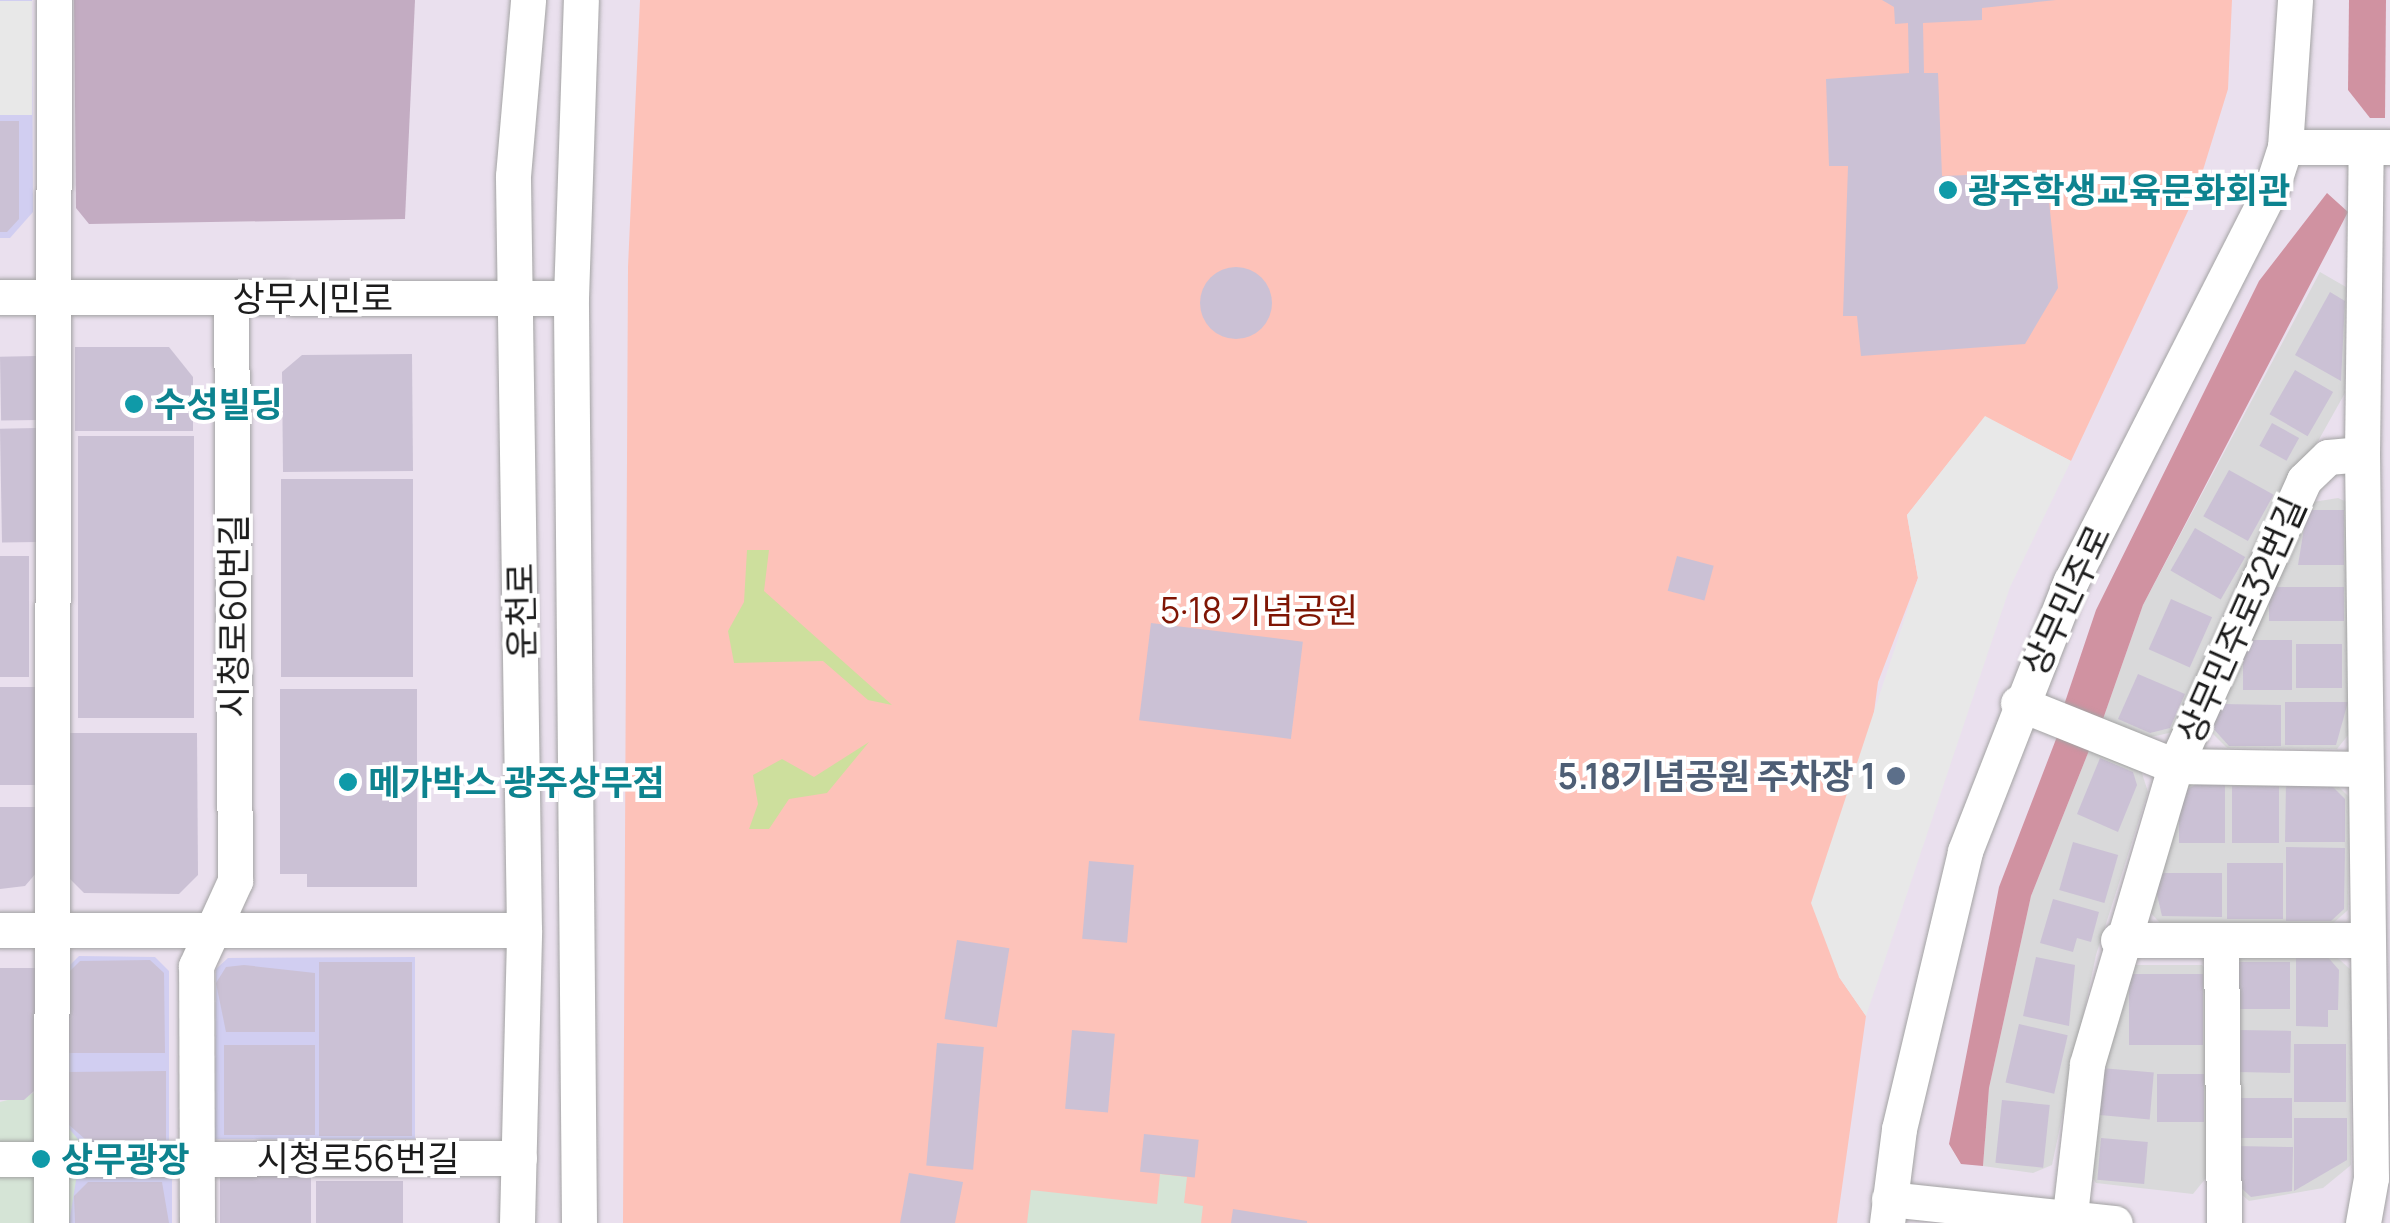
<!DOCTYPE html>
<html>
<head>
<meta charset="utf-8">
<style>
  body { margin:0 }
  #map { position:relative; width:2390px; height:1223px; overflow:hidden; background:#eae0ee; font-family:Manrope,"Noto Sans KR",sans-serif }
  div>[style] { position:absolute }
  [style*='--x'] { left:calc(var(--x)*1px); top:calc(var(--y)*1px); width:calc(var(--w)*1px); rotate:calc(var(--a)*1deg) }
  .residential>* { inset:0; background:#d9d9da }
  .commercial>* { inset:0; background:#d1cef1 }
  .construction>* { inset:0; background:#c3acc2 }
  .forest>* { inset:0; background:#d092a1 }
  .park>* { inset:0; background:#fdc2b9 }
  .parking>* { inset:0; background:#e8e8e8; transform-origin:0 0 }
  .plaza>* { inset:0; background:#d5e4d6 }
  .water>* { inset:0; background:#cddf9d }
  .building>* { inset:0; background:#cbc1d5; transform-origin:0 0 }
  .round { border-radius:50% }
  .roads { filter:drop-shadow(0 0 2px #a3a3a3) drop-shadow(0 0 2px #a3a3a3) }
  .minor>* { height:35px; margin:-17.5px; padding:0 17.5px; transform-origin:17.5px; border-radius:17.5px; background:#fff }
  .dots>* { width:28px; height:28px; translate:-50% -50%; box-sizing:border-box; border:5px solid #fff; border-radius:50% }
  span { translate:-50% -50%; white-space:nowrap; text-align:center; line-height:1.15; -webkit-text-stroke:8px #fff; paint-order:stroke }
  .culture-label { font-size:35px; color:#0d838f; font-weight:700 }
  .left { translate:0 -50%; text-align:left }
  .street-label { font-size:35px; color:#1c1c1c }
  .park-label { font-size:35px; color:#7f1504 }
  .service-label { font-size:35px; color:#4e5e75; font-weight:700 }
  .right { translate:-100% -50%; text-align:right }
</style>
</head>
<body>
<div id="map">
  <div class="residential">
    <div style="clip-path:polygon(2320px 272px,2346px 287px,2345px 393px,2234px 591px,2173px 732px,2147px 738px,2103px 719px,2143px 605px)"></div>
    <div style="clip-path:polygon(2338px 498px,2351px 504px,2349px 734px,2337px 749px,2227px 748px,2209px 730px,2307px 503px)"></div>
    <div style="clip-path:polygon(2090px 748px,2140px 767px,2148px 792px,2096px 955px,2052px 1165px,2033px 1173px,1983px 1166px,1989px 1088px,2031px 896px)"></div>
    <div style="clip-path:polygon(2198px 780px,2332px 780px,2349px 797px,2348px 910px,2331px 925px,2161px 924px,2146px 908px,2176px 790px)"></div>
    <div style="clip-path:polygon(2330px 951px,2351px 970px,2351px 1165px,2323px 1188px,2249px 1201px,2231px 1185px,2232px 957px)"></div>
    <div style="clip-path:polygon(2123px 965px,2202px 965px,2209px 974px,2206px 1178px,2193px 1194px,2096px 1183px,2088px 1172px,2098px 1067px)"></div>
  </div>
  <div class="commercial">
    <div style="clip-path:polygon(0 0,32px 0,33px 212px,10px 238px,0 238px)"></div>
    <div style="clip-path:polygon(79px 956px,155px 957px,169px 971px,169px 1144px,82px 1144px,66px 1127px,66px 969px)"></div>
    <div style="clip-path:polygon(415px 957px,415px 1139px,215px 1139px,216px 969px,228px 958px)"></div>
    <div style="clip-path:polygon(82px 1173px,172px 1173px,172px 1223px,69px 1223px,69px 1186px)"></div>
  </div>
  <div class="construction">
    <div style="clip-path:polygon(74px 0,415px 0,405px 219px,89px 224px,76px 208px)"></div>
  </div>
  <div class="forest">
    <div style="clip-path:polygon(2349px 0,2386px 0,2385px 118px,2370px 118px,2348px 90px)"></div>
    <div style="clip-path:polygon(2327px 193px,2348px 212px,2143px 605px,2103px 719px,2064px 705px,2096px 610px,2259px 281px)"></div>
    <div style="clip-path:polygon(2058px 734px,2090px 748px,2031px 896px,1989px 1088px,1983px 1166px,1961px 1164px,1949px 1144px,1999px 887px)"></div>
  </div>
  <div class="park">
    <div style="clip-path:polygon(640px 0,2232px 0,2228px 89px,2195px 196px,2071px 461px,1985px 417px,1907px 515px,1918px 578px,1878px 682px,1839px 977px,1866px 1016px,1837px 1223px,623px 1223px,628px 267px)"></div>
  </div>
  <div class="parking">
    <div style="left:0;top:1px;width:32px;height:114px"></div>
    <div style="clip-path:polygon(1985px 416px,2071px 461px,2010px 587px,1866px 1016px,1839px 977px,1811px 903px,1918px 578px,1907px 515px)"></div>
  </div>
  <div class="plaza">
    <div style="clip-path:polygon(38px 1092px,82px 1144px,69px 1223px,0 1223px,0 1102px)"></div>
    <div style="clip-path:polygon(1160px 1174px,1187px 1177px,1184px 1203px,1203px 1206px,1201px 1223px,1027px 1223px,1031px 1190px,1157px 1204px)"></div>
  </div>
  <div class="water">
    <div style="clip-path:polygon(747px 550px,769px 550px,764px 591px,892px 705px,868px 700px,823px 661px,734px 663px,728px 631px,744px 602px)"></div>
    <div style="clip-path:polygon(869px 742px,827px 793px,789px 799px,769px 829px,749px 829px,758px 804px,753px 775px,782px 759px,814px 777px)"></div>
  </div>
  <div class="building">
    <div style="clip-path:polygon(1882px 0,2056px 0,1982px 8px,1982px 20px,1923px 23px,1924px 73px,1938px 73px,1942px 176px,2046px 172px,2058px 288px,2025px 344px,1861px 356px,1857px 316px,1843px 316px,1848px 166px,1829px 166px,1826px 79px,1909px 73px,1908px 23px,1895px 24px,1894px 7px)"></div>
    <div style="clip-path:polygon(0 121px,19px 121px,19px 219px,7px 232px,0 232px)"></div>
    <div class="round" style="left:1200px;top:267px;width:72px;height:72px"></div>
    <div style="clip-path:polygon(2330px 292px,2345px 301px,2341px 381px,2295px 355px)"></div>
    <div style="clip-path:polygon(75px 347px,169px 347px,193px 377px,193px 431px,75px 431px)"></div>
    <div style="clip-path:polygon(412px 354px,413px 471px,283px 472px,282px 372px,302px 355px)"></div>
    <div style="left:36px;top:356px;width:64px;height:36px;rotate:89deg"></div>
    <div style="left:2295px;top:370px;width:44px;height:51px;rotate:30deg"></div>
    <div style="left:2272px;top:423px;width:31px;height:26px;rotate:29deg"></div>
    <div style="left:36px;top:428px;width:114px;height:36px;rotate:89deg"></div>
    <div style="left:78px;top:436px;width:116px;height:282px"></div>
    <div style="left:2229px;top:470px;width:51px;height:53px;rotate:29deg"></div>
    <div style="left:413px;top:479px;width:198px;height:132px;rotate:90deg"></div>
    <div style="clip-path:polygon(2307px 510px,2344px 510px,2344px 565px,2298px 565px)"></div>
    <div style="left:2195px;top:528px;width:58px;height:49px;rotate:30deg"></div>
    <div style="left:0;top:556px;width:29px;height:121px"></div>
    <div style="left:1677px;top:556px;width:38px;height:36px;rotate:15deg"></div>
    <div style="left:2269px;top:587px;width:75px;height:34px"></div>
    <div style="left:2171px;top:599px;width:45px;height:55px;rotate:24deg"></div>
    <div style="left:1151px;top:623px;width:153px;height:98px;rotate:7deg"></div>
    <div style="left:2243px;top:640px;width:49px;height:50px"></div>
    <div style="left:2296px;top:644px;width:46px;height:44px"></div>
    <div style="clip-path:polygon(2138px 674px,2185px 694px,2170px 728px,2150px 733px,2118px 719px)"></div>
    <div style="left:0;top:687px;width:37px;height:98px"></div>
    <div style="clip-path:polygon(280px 689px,417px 689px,417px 887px,307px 887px,307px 874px,280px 874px)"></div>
    <div style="clip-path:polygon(2285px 702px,2348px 702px,2336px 745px,2285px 745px)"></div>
    <div style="clip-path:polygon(2222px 704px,2281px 705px,2281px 746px,2229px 746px,2211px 726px)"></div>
    <div style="clip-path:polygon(70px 733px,197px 733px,198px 875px,179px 894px,84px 893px,69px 878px)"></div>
    <div style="clip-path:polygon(2100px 758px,2133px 772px,2137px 785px,2118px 832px,2077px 814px)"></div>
    <div style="clip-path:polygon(2201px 782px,2225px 782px,2225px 843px,2179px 843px,2179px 793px)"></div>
    <div style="clip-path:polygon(2286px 783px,2329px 783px,2345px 799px,2345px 842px,2285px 842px)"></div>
    <div style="left:2232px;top:786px;width:47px;height:57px"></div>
    <div style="clip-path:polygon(0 807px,37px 807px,37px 872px,25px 886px,0 889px)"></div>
    <div style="left:2073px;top:842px;width:47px;height:50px;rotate:16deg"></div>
    <div style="clip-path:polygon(2286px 847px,2345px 848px,2344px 909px,2331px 921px,2286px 921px)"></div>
    <div style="left:1089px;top:861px;width:45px;height:78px;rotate:5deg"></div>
    <div style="left:2227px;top:863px;width:56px;height:56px"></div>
    <div style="clip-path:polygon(2152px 873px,2222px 873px,2222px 917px,2162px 916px)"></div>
    <div style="clip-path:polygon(2053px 899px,2099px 912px,2091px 942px,2077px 938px,2073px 952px,2040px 943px)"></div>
    <div style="left:957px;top:940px;width:53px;height:80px;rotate:9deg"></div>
    <div style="clip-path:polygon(2296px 955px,2326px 955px,2339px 970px,2338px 1010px,2328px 1010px,2328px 1027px,2296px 1026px)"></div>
    <div style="clip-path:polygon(2036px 957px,2075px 965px,2069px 1026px,2023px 1016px)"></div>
    <div style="clip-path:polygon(150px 960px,164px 973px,165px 1053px,68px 1053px,68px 973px,80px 961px)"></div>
    <div style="left:319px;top:962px;width:93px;height:174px"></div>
    <div style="left:2237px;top:962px;width:53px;height:47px"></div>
    <div style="clip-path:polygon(244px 965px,315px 973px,315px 1032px,226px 1032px,216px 983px,226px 967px)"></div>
    <div style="clip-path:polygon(0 968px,35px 968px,35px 1090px,24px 1100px,0 1100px)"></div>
    <div style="left:2129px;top:974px;width:74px;height:71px"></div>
    <div style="left:2019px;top:1024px;width:50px;height:60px;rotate:13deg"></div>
    <div style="left:1072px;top:1030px;width:43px;height:79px;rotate:5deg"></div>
    <div style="left:2238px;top:1030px;width:53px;height:42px;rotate:1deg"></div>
    <div style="left:937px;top:1043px;width:47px;height:123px;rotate:5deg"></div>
    <div style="left:2294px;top:1044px;width:52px;height:58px"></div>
    <div style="left:224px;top:1045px;width:91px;height:90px"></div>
    <div style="left:2101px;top:1068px;width:53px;height:47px;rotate:5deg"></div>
    <div style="clip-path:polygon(166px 1071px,166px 1140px,86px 1140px,68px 1124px,68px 1072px)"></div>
    <div style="left:2157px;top:1074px;width:47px;height:48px"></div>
    <div style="left:2236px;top:1098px;width:56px;height:40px"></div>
    <div style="left:2002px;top:1100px;width:48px;height:63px;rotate:6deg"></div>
    <div style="clip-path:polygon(2294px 1118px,2347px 1118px,2347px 1160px,2294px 1191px)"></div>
    <div style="left:1144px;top:1134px;width:55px;height:38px;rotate:6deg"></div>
    <div style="left:2101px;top:1138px;width:47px;height:42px;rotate:5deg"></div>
    <div style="clip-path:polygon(2236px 1146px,2293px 1147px,2292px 1191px,2251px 1197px,2236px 1183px)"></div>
    <div style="clip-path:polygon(909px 1173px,963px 1182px,955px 1223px,900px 1223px)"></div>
    <div style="left:220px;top:1174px;width:91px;height:49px"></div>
    <div style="left:316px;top:1181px;width:87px;height:42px"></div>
    <div style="clip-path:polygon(88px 1182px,162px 1182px,169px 1223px,75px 1223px,74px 1196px)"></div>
    <div style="clip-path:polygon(1233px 1209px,1307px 1221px,1307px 1223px,1231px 1223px)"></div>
  </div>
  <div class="roads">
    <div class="minor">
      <div style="--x:2285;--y:147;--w:104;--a:0"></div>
      <div style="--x:0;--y:297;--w:571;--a:0.1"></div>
      <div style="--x:2362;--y:454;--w:307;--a:-89.3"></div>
      <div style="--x:2018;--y:703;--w:169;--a:21.9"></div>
      <div style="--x:2175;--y:766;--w:188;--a:0.9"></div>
      <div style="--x:0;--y:930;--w:524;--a:0"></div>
      <div style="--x:2118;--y:940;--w:247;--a:0"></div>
      <div style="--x:2221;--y:940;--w:283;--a:89.4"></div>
      <div style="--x:0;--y:1159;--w:519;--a:-0.11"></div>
      <div style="--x:1889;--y:1199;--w:227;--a:6.1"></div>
      <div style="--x:51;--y:1223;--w:1223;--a:-89.86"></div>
      <div style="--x:197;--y:1223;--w:257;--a:-90.2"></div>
      <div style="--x:196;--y:966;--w:94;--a:-65.4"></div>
      <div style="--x:235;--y:881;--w:582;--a:-90.39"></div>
      <div style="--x:517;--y:1223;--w:293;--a:-88.6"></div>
      <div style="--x:524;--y:930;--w:754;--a:-90.84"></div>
      <div style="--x:513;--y:176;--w:177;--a:-85.1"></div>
      <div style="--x:579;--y:1223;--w:925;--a:-90.5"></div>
      <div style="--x:571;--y:298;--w:298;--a:-88.1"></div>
      <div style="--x:1887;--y:1223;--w:95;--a:-82.7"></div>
      <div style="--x:1899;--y:1129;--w:286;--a:-76.6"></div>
      <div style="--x:1965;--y:851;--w:290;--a:-68.6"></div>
      <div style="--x:2071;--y:581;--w:442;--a:-63"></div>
      <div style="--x:2272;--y:187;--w:42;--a:-72"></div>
      <div style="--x:2285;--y:147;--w:147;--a:-86.1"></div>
      <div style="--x:2069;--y:1223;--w:160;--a:-83.5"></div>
      <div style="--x:2087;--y:1064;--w:311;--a:-73.5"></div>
      <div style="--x:2175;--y:766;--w:314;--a:-65.7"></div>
      <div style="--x:2304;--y:480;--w:33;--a:-44"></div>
      <div style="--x:2328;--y:457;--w:34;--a:-5"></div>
      <div style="--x:2362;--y:454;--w:724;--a:89.29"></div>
      <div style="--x:2371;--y:1178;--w:46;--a:100.1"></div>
    </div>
  </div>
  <div class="dots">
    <div style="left:1948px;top:190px;background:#0f9aa8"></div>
    <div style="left:134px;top:404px;background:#0f9aa8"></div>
    <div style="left:1896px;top:776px;background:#5c6f8a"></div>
    <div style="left:348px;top:782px;background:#0f9aa8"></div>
    <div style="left:41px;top:1159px;background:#0f9aa8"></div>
  </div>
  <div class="culture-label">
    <span class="left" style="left:1968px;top:190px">광주학생교육문화회관</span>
    <span class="left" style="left:154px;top:404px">수성빌딩</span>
    <span class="left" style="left:368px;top:782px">메가박스 광주상무점</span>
    <span class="left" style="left:61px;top:1159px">상무광장</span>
  </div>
  <div class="street-label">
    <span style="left:313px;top:298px">상무시민로</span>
    <span style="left:2066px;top:600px;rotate:-65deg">상무민주로</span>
    <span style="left:521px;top:611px;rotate:-91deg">운천로</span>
    <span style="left:233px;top:616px;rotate:-90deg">시청로60번길</span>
    <span style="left:2241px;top:620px;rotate:-66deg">상무민주로32번길</span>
    <span style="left:358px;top:1158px">시청로56번길</span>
  </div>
  <div class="park-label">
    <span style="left:1259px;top:610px">5·18 기념공원</span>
  </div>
  <div class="service-label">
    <span class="right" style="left:1876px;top:776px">5.18기념공원 주차장 1</span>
  </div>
</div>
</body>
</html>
